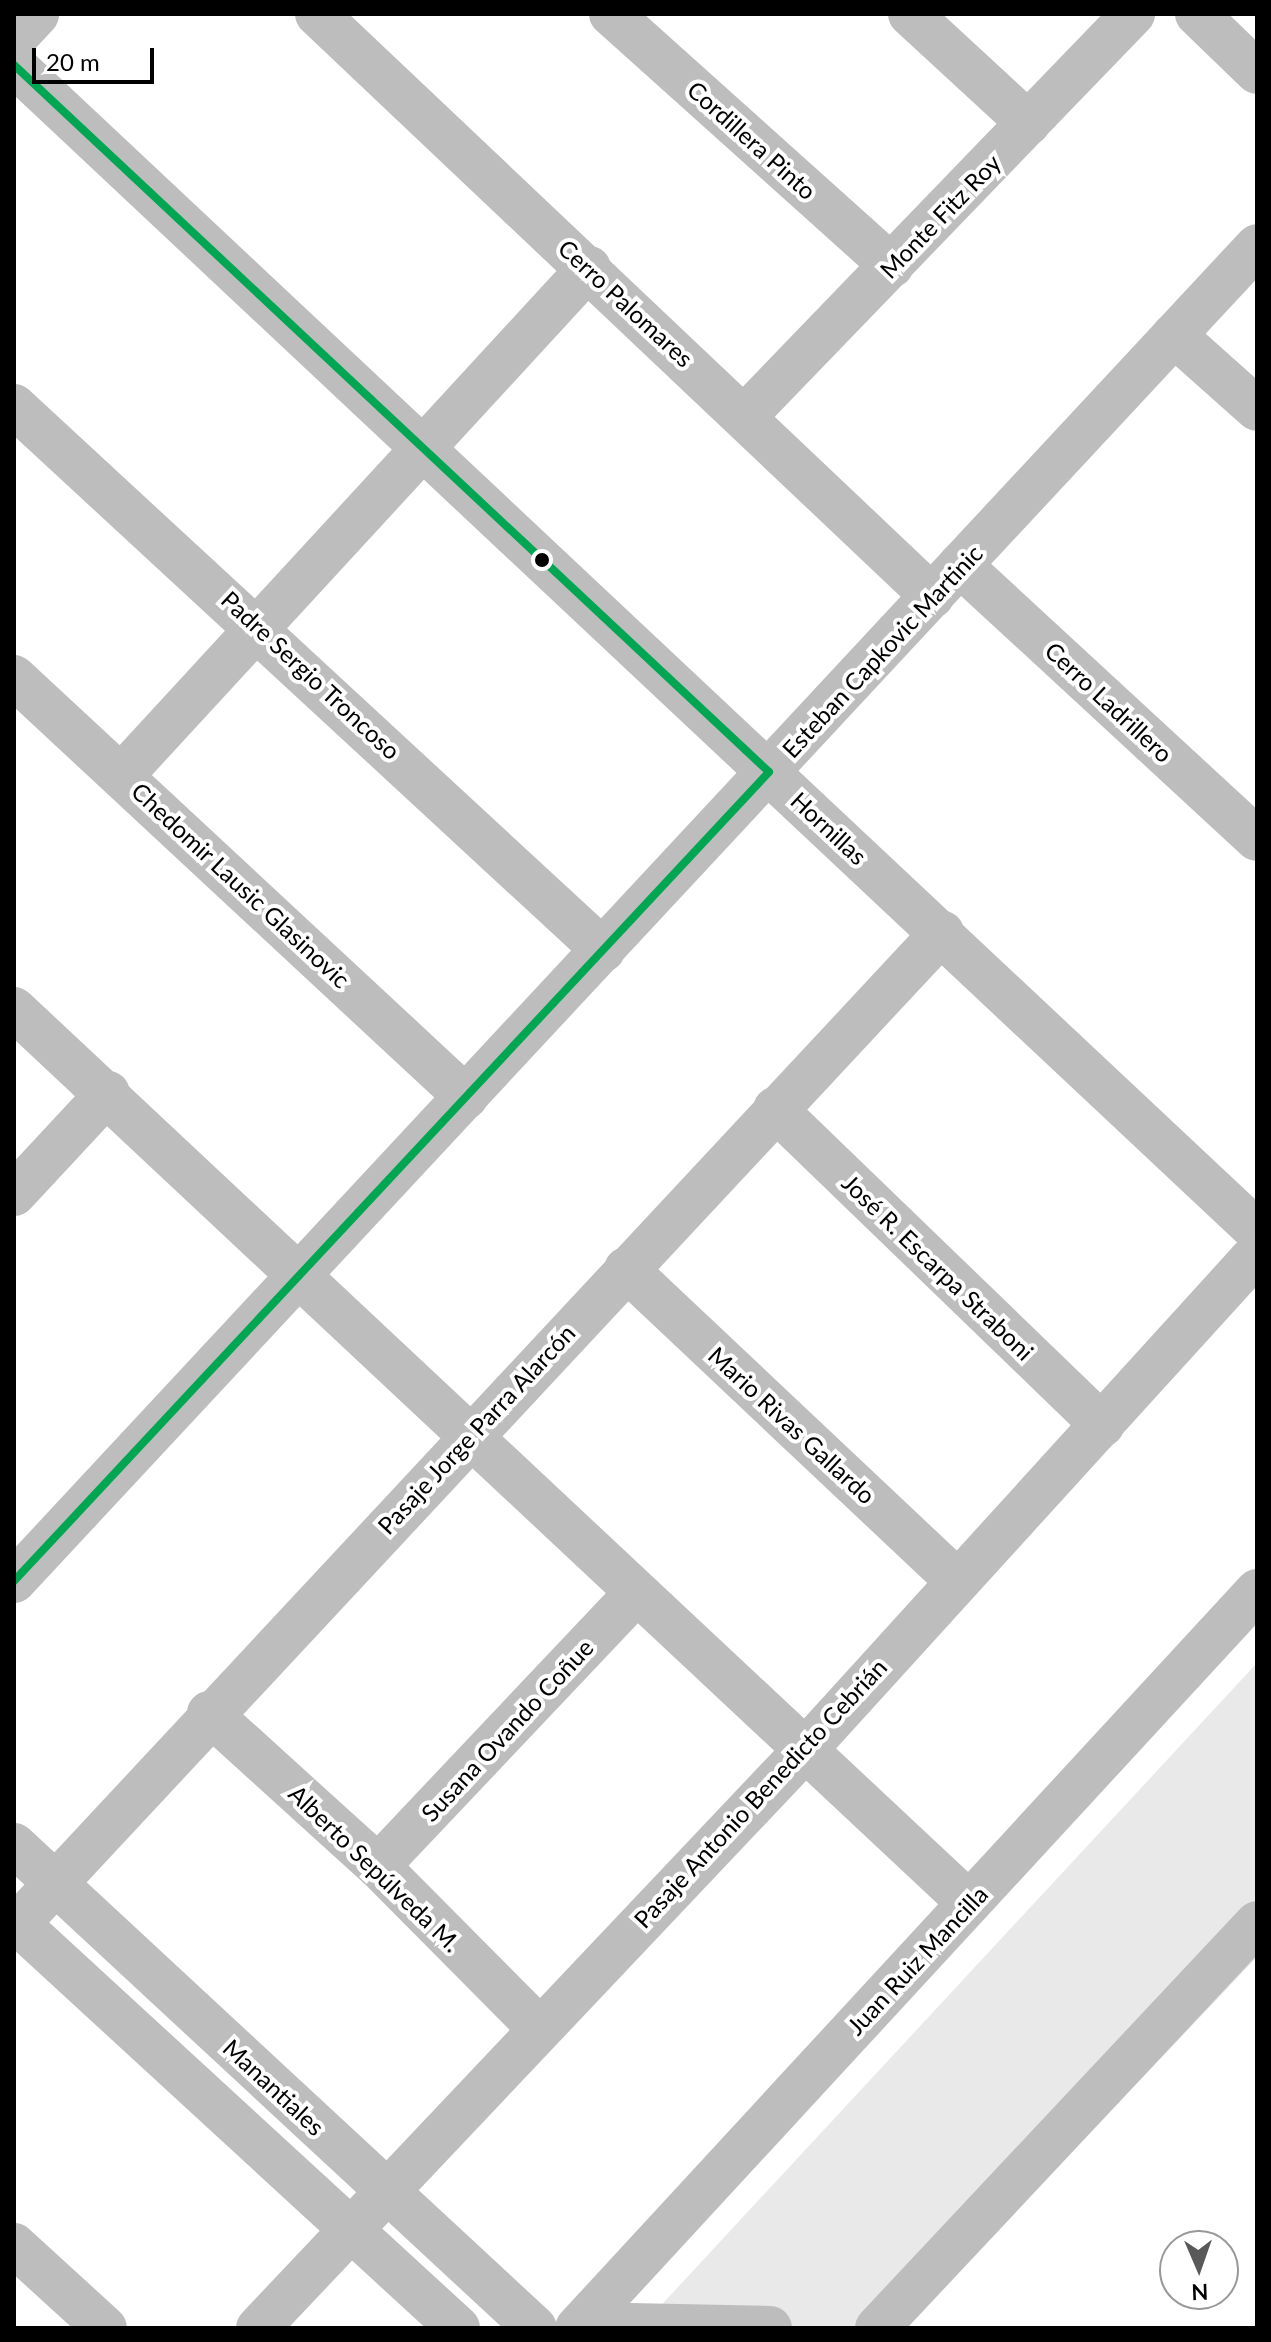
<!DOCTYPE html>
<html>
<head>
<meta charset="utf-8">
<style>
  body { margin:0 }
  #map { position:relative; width:1271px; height:2342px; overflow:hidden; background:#fff; font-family:Lato,sans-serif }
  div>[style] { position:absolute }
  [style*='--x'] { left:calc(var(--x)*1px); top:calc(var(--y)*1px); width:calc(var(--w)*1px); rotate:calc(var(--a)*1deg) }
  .green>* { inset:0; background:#e9e9e9 }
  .minor>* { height:44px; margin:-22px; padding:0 22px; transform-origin:22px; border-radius:22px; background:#bdbdbd }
  .bus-1>* { height:8px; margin:-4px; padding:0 4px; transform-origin:4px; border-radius:4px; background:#00a651 }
  .dots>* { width:22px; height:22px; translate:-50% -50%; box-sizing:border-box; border:4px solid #fff; border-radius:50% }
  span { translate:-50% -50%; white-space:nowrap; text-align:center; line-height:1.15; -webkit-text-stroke:8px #fff; paint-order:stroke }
  .street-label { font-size:24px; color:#000 }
  .frame { position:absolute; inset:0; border:16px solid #000; pointer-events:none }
  .north { position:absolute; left:1159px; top:2230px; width:80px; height:80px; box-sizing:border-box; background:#fff; border:2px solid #999; border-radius:50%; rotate:178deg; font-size:22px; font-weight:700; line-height:32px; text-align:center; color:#000 }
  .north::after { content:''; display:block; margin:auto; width:28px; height:36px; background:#595959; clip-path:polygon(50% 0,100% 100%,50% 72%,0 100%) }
  .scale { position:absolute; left:32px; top:48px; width:122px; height:36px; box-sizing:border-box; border:4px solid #000; border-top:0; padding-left:10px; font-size:24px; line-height:28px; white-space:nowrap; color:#000; -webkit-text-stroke:6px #fff; paint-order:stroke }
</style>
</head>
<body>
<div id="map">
  <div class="green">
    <div style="clip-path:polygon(1257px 1663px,1257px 1957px,905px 2328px,640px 2328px)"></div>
  </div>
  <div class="minor">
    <div style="--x:317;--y:14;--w:847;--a:43.42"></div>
    <div style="--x:611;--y:14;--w:377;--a:41.9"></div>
    <div style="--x:910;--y:14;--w:161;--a:42.7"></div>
    <div style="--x:1197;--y:14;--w:83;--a:44"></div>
    <div style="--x:14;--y:39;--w:34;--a:-47"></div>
    <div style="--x:14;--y:65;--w:1704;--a:43.17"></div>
    <div style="--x:1174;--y:335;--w:111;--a:41.7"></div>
    <div style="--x:14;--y:406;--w:802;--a:42.73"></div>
    <div style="--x:745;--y:416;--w:559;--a:-46.02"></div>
    <div style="--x:960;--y:565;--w:404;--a:42.7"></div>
    <div style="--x:14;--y:677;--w:617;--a:42.9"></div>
    <div style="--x:123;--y:774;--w:688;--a:-47.36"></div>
    <div style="--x:14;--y:1009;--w:1308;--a:43.11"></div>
    <div style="--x:775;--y:1109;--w:455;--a:44"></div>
    <div style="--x:14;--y:1194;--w:138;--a:-47.1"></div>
    <div style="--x:626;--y:1269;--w:455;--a:43.3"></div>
    <div style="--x:14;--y:1581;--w:1824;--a:-47.04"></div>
    <div style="--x:209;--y:1713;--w:228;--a:42.2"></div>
    <div style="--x:378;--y:1866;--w:226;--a:45.2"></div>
    <div style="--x:14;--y:1845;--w:710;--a:42.83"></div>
    <div style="--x:378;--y:1866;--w:374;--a:-46.6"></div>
    <div style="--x:14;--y:1920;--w:603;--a:42.58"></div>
    <div style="--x:14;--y:1928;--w:1361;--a:-47"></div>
    <div style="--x:14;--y:2245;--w:123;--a:42.4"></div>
    <div style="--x:581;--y:2324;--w:189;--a:1.2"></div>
    <div style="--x:258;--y:2328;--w:796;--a:-46.58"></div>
    <div style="--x:805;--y:1750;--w:672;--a:-47.71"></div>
    <div style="--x:577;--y:2328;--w:1003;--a:-47.3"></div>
    <div style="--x:877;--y:2328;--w:555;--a:-46.82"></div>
  </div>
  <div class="bus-1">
    <div style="--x:14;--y:65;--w:1034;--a:43.12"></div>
    <div style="--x:769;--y:772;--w:1107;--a:133.02"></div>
  </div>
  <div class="dots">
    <div style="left:542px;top:560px;background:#000"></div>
  </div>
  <div class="street-label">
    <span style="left:752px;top:140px;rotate:42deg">Cordillera Pinto</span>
    <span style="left:940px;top:216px;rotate:-46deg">Monte Fitz Roy</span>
    <span style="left:626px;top:303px;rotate:43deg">Cerro Palomares</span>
    <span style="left:882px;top:651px;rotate:-47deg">Esteban Capkovic Martinic</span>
    <span style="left:311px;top:675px;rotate:43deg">Padre Sergio Troncoso</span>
    <span style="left:1109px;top:702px;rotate:43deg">Cerro Ladrillero</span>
    <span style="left:829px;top:828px;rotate:43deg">Hornillas</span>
    <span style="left:241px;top:885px;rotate:43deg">Chedomir Lausic Glasinovic</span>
    <span style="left:938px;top:1267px;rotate:44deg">José R. Escarpa Straboni</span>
    <span style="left:792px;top:1425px;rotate:43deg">Mario Rivas Gallardo</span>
    <span style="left:476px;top:1429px;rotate:-47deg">Pasaje Jorge Parra Alarcón</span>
    <span style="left:507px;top:1730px;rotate:-47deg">Susana Ovando Coñue</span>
    <span style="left:760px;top:1793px;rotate:-47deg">Pasaje Antonio Benedicto Cebrián</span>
    <span style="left:375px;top:1868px;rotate:44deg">Alberto Sepúlveda M.</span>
    <span style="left:917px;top:1960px;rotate:-47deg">Juan Ruiz Mancilla</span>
    <span style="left:274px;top:2087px;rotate:43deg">Manantiales</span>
  </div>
  <div class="frame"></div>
  <div class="north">N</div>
  <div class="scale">20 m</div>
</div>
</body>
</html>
